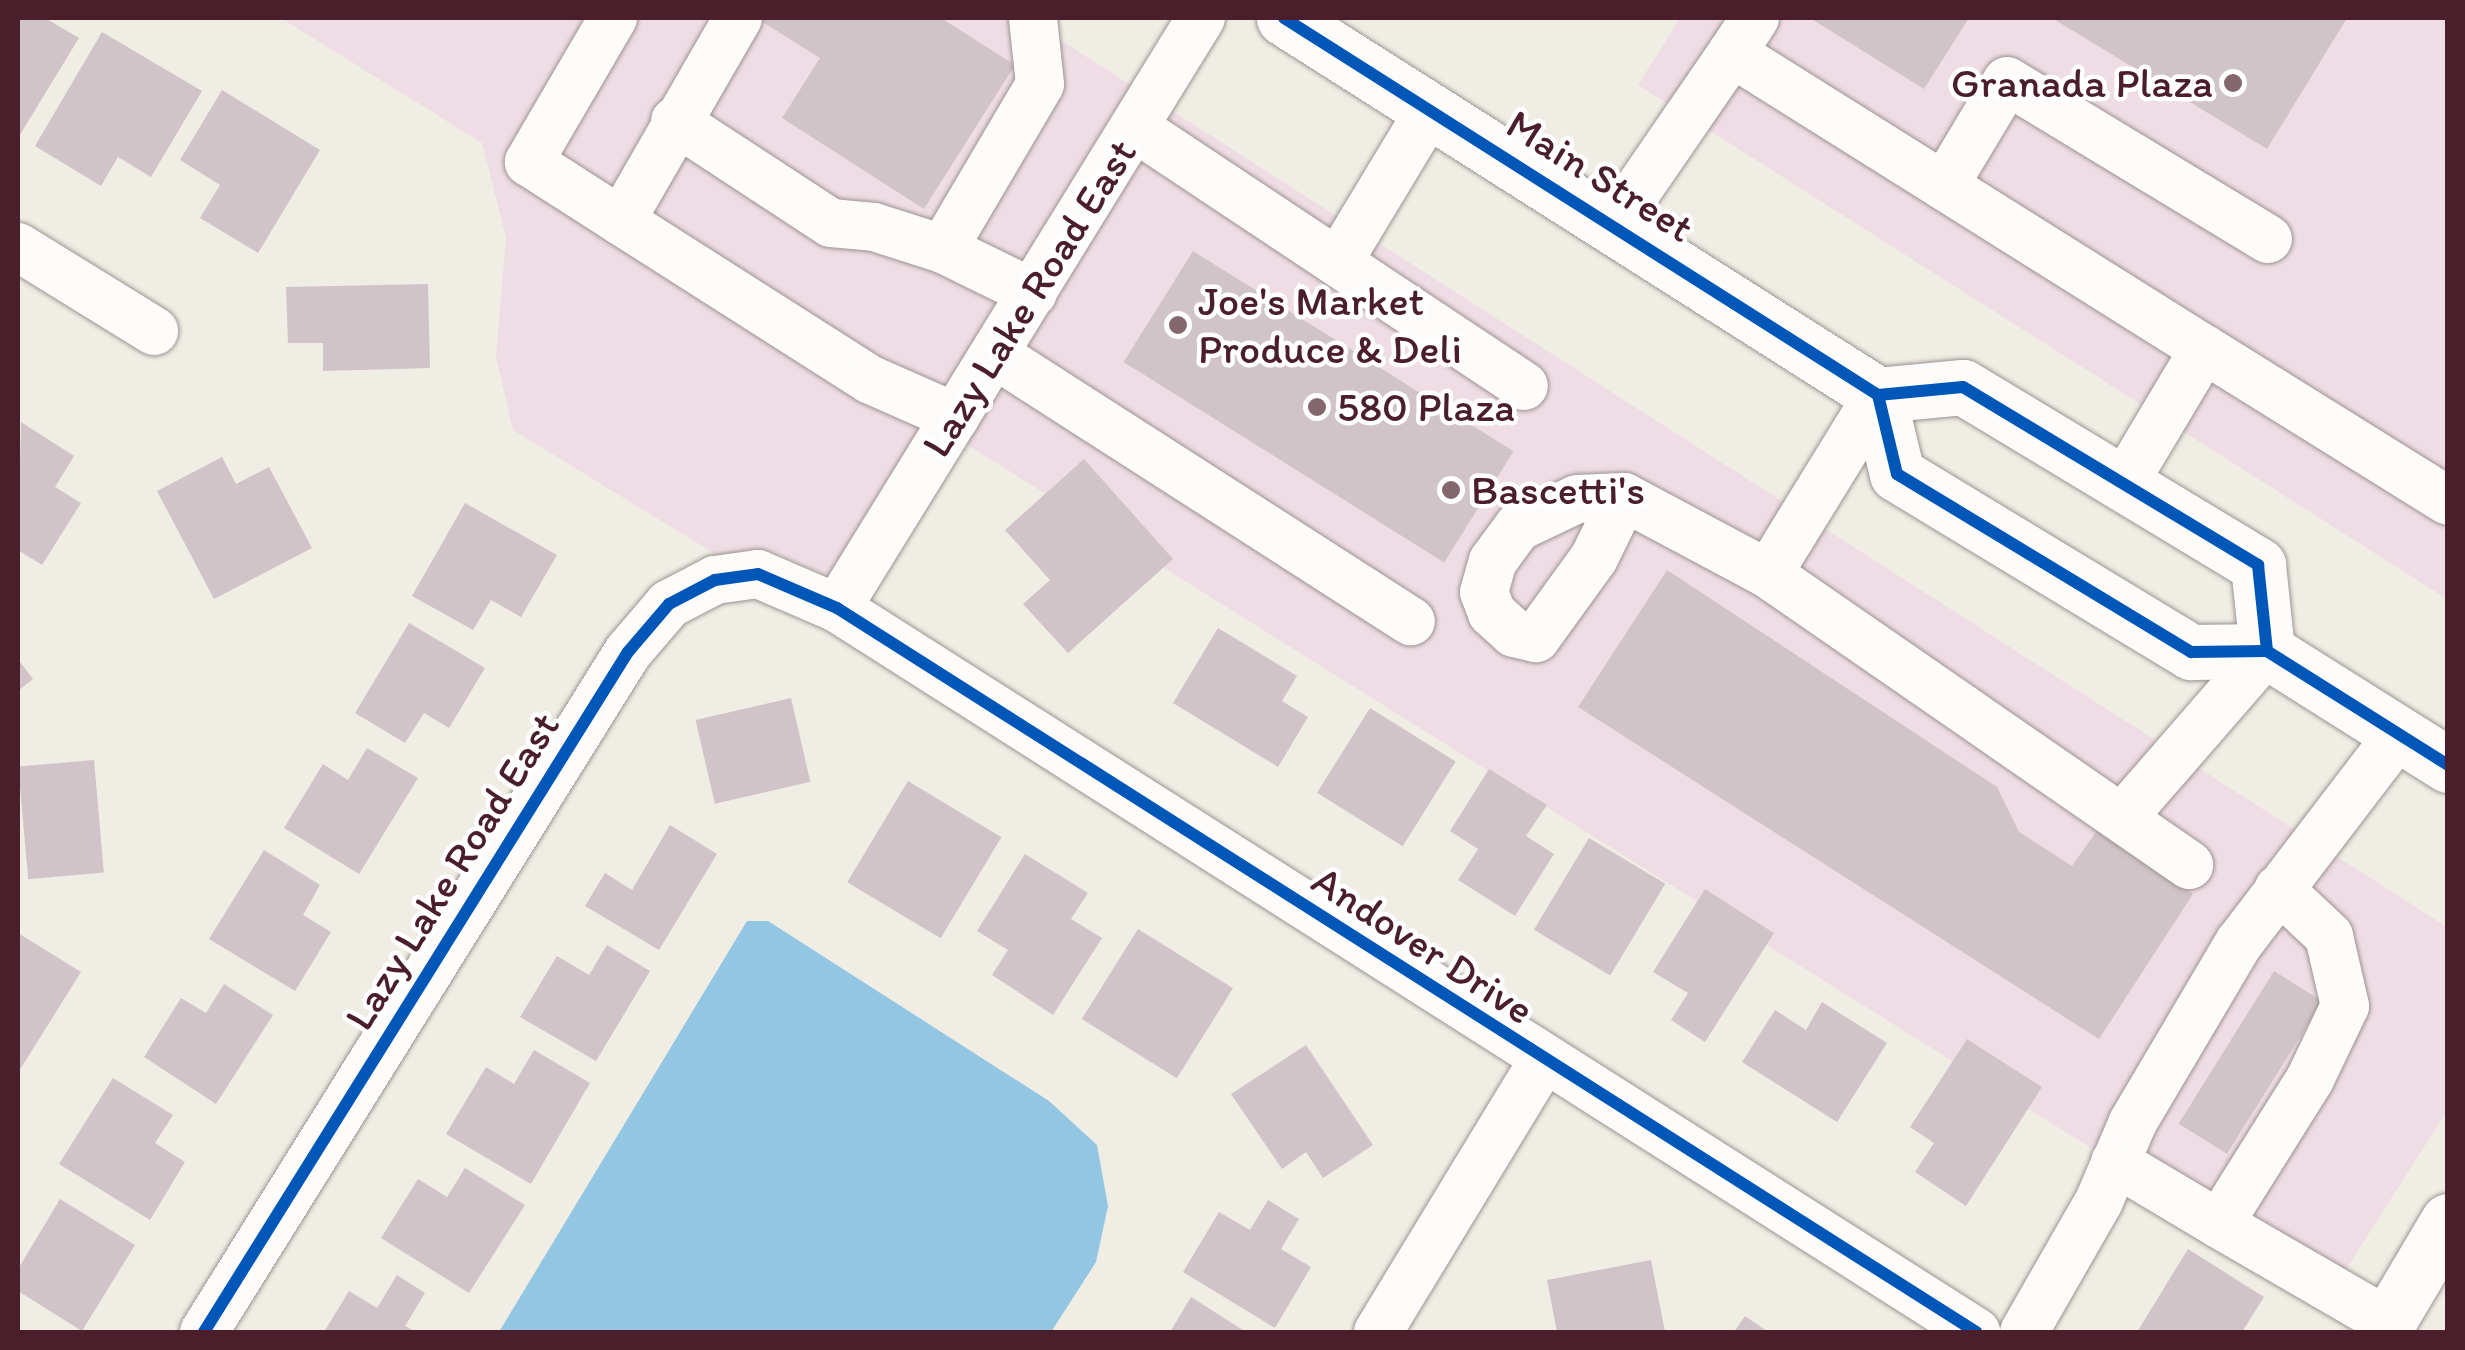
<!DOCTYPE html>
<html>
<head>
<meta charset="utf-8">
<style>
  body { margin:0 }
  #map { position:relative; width:2465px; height:1350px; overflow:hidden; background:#f0ede4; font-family:Itim,sans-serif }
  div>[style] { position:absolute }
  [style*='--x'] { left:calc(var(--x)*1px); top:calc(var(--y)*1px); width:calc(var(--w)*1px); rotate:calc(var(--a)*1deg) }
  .built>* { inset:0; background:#efdde5 }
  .water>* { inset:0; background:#92c6e3 }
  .building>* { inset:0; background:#d1c4c8; transform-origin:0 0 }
  .roads { filter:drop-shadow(0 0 2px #9c9391) drop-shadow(0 0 2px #9c9391) }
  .minor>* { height:48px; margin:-24px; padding:0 24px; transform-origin:24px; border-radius:24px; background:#fdfcfb }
  .major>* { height:55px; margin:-27.5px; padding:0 27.5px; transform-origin:27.5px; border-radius:27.5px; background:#fdfcfb }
  .cycleway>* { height:12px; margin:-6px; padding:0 6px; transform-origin:6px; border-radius:6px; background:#0057b8 }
  .dots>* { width:28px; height:28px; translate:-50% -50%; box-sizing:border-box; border:5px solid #fff; border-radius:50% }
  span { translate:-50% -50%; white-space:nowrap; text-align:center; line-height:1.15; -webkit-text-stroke:9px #fff; paint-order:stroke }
  .poi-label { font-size:42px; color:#4a1f2b }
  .right { translate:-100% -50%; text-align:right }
  .left { translate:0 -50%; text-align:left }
  .street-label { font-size:42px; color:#4a1f2b }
  .frame { position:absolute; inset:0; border:20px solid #4a1f2b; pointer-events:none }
</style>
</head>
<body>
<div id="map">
  <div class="built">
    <div style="clip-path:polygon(281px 18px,1026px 18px,1132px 86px,829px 576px,768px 550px,717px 555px,513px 430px,496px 357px,506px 238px,482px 143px)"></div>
    <div style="clip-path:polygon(1680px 18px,2447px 18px,2447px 599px,1638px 85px)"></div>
    <div style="clip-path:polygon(1171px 110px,2447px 927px,2447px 1111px,2329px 1296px,2135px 1175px,2164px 1105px,2122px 1089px,2096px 1151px,966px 444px)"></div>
  </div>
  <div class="water">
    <div style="clip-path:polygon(747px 921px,768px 921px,1049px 1101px,1097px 1145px,1108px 1206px,1096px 1262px,1051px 1332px,499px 1332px)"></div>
  </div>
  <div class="building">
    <div style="clip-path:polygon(18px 18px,45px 18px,79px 38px,18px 138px)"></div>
    <div style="clip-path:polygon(756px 18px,941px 18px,1015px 65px,924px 209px,782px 118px,820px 58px)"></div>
    <div style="clip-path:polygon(1810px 18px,1969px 18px,1924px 89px)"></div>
    <div style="clip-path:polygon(2052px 18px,2347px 18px,2267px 149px)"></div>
    <div style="clip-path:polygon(102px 32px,202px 91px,151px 177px,118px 157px,101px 186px,35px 146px)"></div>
    <div style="clip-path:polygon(222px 90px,320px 150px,258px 253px,200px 218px,220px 185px,180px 160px)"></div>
    <div style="left:1193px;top:251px;width:378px;height:131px;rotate:32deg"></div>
    <div style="clip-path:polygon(428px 284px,430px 368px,323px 371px,323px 343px,288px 343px,286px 287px)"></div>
    <div style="clip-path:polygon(21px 422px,74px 456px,55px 487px,81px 503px,42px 565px,18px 550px)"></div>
    <div style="clip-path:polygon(222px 457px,236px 484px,269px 467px,312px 548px,214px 599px,157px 491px)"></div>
    <div style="clip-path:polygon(1084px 459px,1173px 559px,1068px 653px,1023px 604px,1050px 580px,1005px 530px)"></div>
    <div style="clip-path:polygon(465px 503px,557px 555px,521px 617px,491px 600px,473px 630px,412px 596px)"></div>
    <div style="clip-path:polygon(1667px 570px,1997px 787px,2019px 832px,2072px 866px,2098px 829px,2193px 894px,2099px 1039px,1578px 707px)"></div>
    <div style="clip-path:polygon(409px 623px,485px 668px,449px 728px,424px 713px,405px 743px,355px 713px)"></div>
    <div style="clip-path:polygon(1218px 628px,1297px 676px,1282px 701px,1308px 717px,1278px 767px,1173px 703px)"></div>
    <div style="clip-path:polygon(18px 659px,33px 679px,18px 691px)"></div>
    <div style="left:791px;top:698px;width:86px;height:98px;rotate:77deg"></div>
    <div style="left:1370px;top:708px;width:101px;height:100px;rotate:32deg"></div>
    <div style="clip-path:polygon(367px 748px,418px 778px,359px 874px,284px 828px,323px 764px,348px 780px)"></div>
    <div style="left:94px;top:760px;width:113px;height:76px;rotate:85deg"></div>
    <div style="clip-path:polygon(1489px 769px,1547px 805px,1526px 836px,1554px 854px,1515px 916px,1458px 880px,1478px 849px,1450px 831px)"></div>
    <div style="left:908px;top:781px;width:109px;height:118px;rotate:31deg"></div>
    <div style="clip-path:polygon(670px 825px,717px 854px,659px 950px,585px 906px,605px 873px,632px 890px)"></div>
    <div style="left:1589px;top:838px;width:89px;height:107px;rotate:31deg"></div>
    <div style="clip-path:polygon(264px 850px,320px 885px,303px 915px,331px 932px,295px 991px,209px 939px)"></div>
    <div style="clip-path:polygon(1025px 854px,1088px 893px,1071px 919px,1102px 938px,1053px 1015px,992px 975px,1008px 950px,977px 931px)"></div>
    <div style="clip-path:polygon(1705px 889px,1774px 933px,1705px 1042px,1671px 1020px,1688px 993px,1653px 972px)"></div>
    <div style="left:1138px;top:929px;width:112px;height:106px;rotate:32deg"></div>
    <div style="clip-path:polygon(18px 933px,81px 972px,21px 1068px,18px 1066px)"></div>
    <div style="clip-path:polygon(607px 945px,650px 971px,596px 1061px,520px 1017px,557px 956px,589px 975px)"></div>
    <div style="left:2274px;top:971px;width:57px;height:180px;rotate:32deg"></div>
    <div style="clip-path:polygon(224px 984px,273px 1015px,216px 1104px,144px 1057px,181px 998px,206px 1013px)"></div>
    <div style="clip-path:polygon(1822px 1002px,1887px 1043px,1837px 1122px,1742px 1062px,1775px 1010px,1806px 1030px)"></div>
    <div style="clip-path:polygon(1967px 1039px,2042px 1087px,1966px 1206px,1915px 1172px,1934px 1143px,1910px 1127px)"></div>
    <div style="clip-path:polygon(1306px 1045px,1373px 1145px,1323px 1178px,1306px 1152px,1282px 1169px,1231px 1094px)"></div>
    <div style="clip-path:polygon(534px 1050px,590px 1083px,531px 1184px,446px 1134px,486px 1067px,514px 1084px)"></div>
    <div style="clip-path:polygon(113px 1078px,173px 1115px,155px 1143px,185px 1162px,150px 1220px,59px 1164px)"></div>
    <div style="clip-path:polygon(465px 1168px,525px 1205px,469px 1293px,381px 1238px,418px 1179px,447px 1197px)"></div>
    <div style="clip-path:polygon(60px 1199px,135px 1245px,82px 1331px,18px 1291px,18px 1269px)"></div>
    <div style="clip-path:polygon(1268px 1200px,1299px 1219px,1281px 1249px,1311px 1267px,1275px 1328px,1183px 1272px,1219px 1212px,1250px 1230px)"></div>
    <div style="clip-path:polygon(2188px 1249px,2264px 1297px,2242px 1332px,2137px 1332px)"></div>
    <div style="clip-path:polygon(1651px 1260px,1665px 1332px,1557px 1332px,1547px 1280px)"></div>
    <div style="clip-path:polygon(397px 1275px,425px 1293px,405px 1326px,416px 1332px,324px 1332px,349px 1291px,377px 1308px)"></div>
    <div style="clip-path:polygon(1191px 1297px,1246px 1332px,1170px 1332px)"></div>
    <div style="clip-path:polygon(1745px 1316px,1768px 1332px,1734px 1332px)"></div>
  </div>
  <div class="roads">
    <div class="minor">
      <div style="--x:613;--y:18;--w:167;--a:120.3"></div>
      <div style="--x:529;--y:162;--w:109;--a:32.7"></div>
      <div style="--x:738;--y:18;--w:234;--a:120"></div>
      <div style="--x:621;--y:221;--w:296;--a:32.5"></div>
      <div style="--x:871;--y:380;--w:92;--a:23.8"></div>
      <div style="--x:1732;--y:53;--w:42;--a:-56.7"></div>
      <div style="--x:675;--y:121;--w:186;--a:33.2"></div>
      <div style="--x:831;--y:223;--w:43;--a:5.3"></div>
      <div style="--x:874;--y:227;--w:72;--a:17.7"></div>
      <div style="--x:943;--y:249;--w:100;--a:26.1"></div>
      <div style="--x:1134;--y:127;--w:468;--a:33.6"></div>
      <div style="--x:1944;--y:186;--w:122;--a:-59"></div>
      <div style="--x:2007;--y:81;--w:305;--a:31.2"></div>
      <div style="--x:1615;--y:223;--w:206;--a:-55.5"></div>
      <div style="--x:1732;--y:53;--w:557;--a:32.09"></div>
      <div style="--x:2204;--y:349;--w:156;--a:120.8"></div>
      <div style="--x:18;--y:247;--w:160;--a:31.7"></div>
      <div style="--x:943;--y:249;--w:191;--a:-59.5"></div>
      <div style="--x:1040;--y:84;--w:66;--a:-96.1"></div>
      <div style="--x:1338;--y:262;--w:180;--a:-58.9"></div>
      <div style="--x:2204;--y:349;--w:287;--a:31.9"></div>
      <div style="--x:996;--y:355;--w:493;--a:32.7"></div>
      <div style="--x:1624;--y:497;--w:68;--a:116.2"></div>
      <div style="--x:1594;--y:558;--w:99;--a:125.9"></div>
      <div style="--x:1536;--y:638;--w:23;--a:-167"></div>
      <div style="--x:1514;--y:633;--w:30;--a:-138"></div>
      <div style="--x:1492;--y:613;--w:22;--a:-111"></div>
      <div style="--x:1484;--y:592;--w:32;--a:-74"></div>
      <div style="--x:1493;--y:561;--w:42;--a:-53.7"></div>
      <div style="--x:1518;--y:527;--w:65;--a:-25.4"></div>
      <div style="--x:1577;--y:499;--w:47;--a:-2.4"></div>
      <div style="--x:1624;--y:497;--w:163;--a:28.1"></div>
      <div style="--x:1768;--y:574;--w:512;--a:34.65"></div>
      <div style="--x:1768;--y:574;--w:210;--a:-58.4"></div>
      <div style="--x:837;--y:608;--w:693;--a:-58.33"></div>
      <div style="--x:2122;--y:818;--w:221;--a:-49"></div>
      <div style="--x:2115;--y:1162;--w:121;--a:30.8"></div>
      <div style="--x:2219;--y:1224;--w:171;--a:-57.9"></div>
      <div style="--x:2310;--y:1079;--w:81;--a:-64.4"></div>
      <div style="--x:2345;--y:1006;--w:72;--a:-102.9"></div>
      <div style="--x:2329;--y:936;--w:69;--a:-136.8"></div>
      <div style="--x:2219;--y:1224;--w:195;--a:30.1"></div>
      <div style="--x:204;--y:1332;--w:801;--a:-58.06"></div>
      <div style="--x:628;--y:652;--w:63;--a:-49.5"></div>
      <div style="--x:669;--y:604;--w:52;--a:-27.6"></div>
      <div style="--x:715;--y:580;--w:43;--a:-7.9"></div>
      <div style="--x:758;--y:574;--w:86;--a:23.3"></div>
      <div style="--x:837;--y:608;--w:1350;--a:32.44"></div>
      <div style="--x:1378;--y:1332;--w:317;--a:-58.7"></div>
      <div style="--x:2024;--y:1332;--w:151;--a:-60.2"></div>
      <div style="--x:2099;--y:1201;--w:86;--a:-66.7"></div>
      <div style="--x:2133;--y:1122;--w:208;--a:-59.4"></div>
      <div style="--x:2239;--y:943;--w:262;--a:-52.6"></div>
    </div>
    <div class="major">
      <div style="--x:1284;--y:18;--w:704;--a:32.4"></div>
      <div style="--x:1878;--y:395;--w:85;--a:-5.4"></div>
      <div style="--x:1963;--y:387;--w:345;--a:31.1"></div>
      <div style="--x:2258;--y:565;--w:86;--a:84"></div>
      <div style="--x:1878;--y:395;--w:81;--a:76.5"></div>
      <div style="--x:1897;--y:474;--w:344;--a:31.2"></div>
      <div style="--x:2191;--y:652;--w:76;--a:-0.8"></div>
      <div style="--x:2267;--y:651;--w:214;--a:32.2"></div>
      <div style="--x:2382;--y:1332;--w:129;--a:-59.3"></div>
    </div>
  </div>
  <div class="cycleway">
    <div style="--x:1284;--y:18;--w:704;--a:32.4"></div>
    <div style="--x:1878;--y:395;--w:85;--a:-5.4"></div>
    <div style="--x:1963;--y:387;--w:345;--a:31.1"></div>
    <div style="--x:2258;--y:565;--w:86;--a:84"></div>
    <div style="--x:1878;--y:395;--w:81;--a:76.5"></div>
    <div style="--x:1897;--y:474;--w:344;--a:31.2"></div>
    <div style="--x:2191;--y:652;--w:76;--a:-0.8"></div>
    <div style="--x:2267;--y:651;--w:214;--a:32.2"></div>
    <div style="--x:204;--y:1332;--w:801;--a:-58.06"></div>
    <div style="--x:628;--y:652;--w:63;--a:-49.5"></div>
    <div style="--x:669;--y:604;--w:52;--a:-27.6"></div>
    <div style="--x:715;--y:580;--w:43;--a:-7.9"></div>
    <div style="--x:758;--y:574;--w:86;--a:23.3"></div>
    <div style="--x:837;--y:608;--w:1350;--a:32.44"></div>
  </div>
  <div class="dots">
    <div style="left:2233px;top:83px;background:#84676c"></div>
    <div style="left:1178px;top:325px;background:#84676c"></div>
    <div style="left:1317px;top:407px;background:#84676c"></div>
    <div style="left:1451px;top:490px;background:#84676c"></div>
  </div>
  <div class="poi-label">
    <span class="right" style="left:2213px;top:83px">Granada Plaza</span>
    <span class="left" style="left:1198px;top:325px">Joe's Market<br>Produce &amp; Deli</span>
    <span class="left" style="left:1337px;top:407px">580 Plaza</span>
    <span class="left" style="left:1471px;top:490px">Bascetti's</span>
  </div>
  <div class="street-label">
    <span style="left:1600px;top:176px;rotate:32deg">Main Street</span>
    <span style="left:1029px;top:298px;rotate:-58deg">Lazy Lake Road East</span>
    <span style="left:452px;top:871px;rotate:-58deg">Lazy Lake Road East</span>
    <span style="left:1423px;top:945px;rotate:33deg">Andover Drive</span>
  </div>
  <div class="frame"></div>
</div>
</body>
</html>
